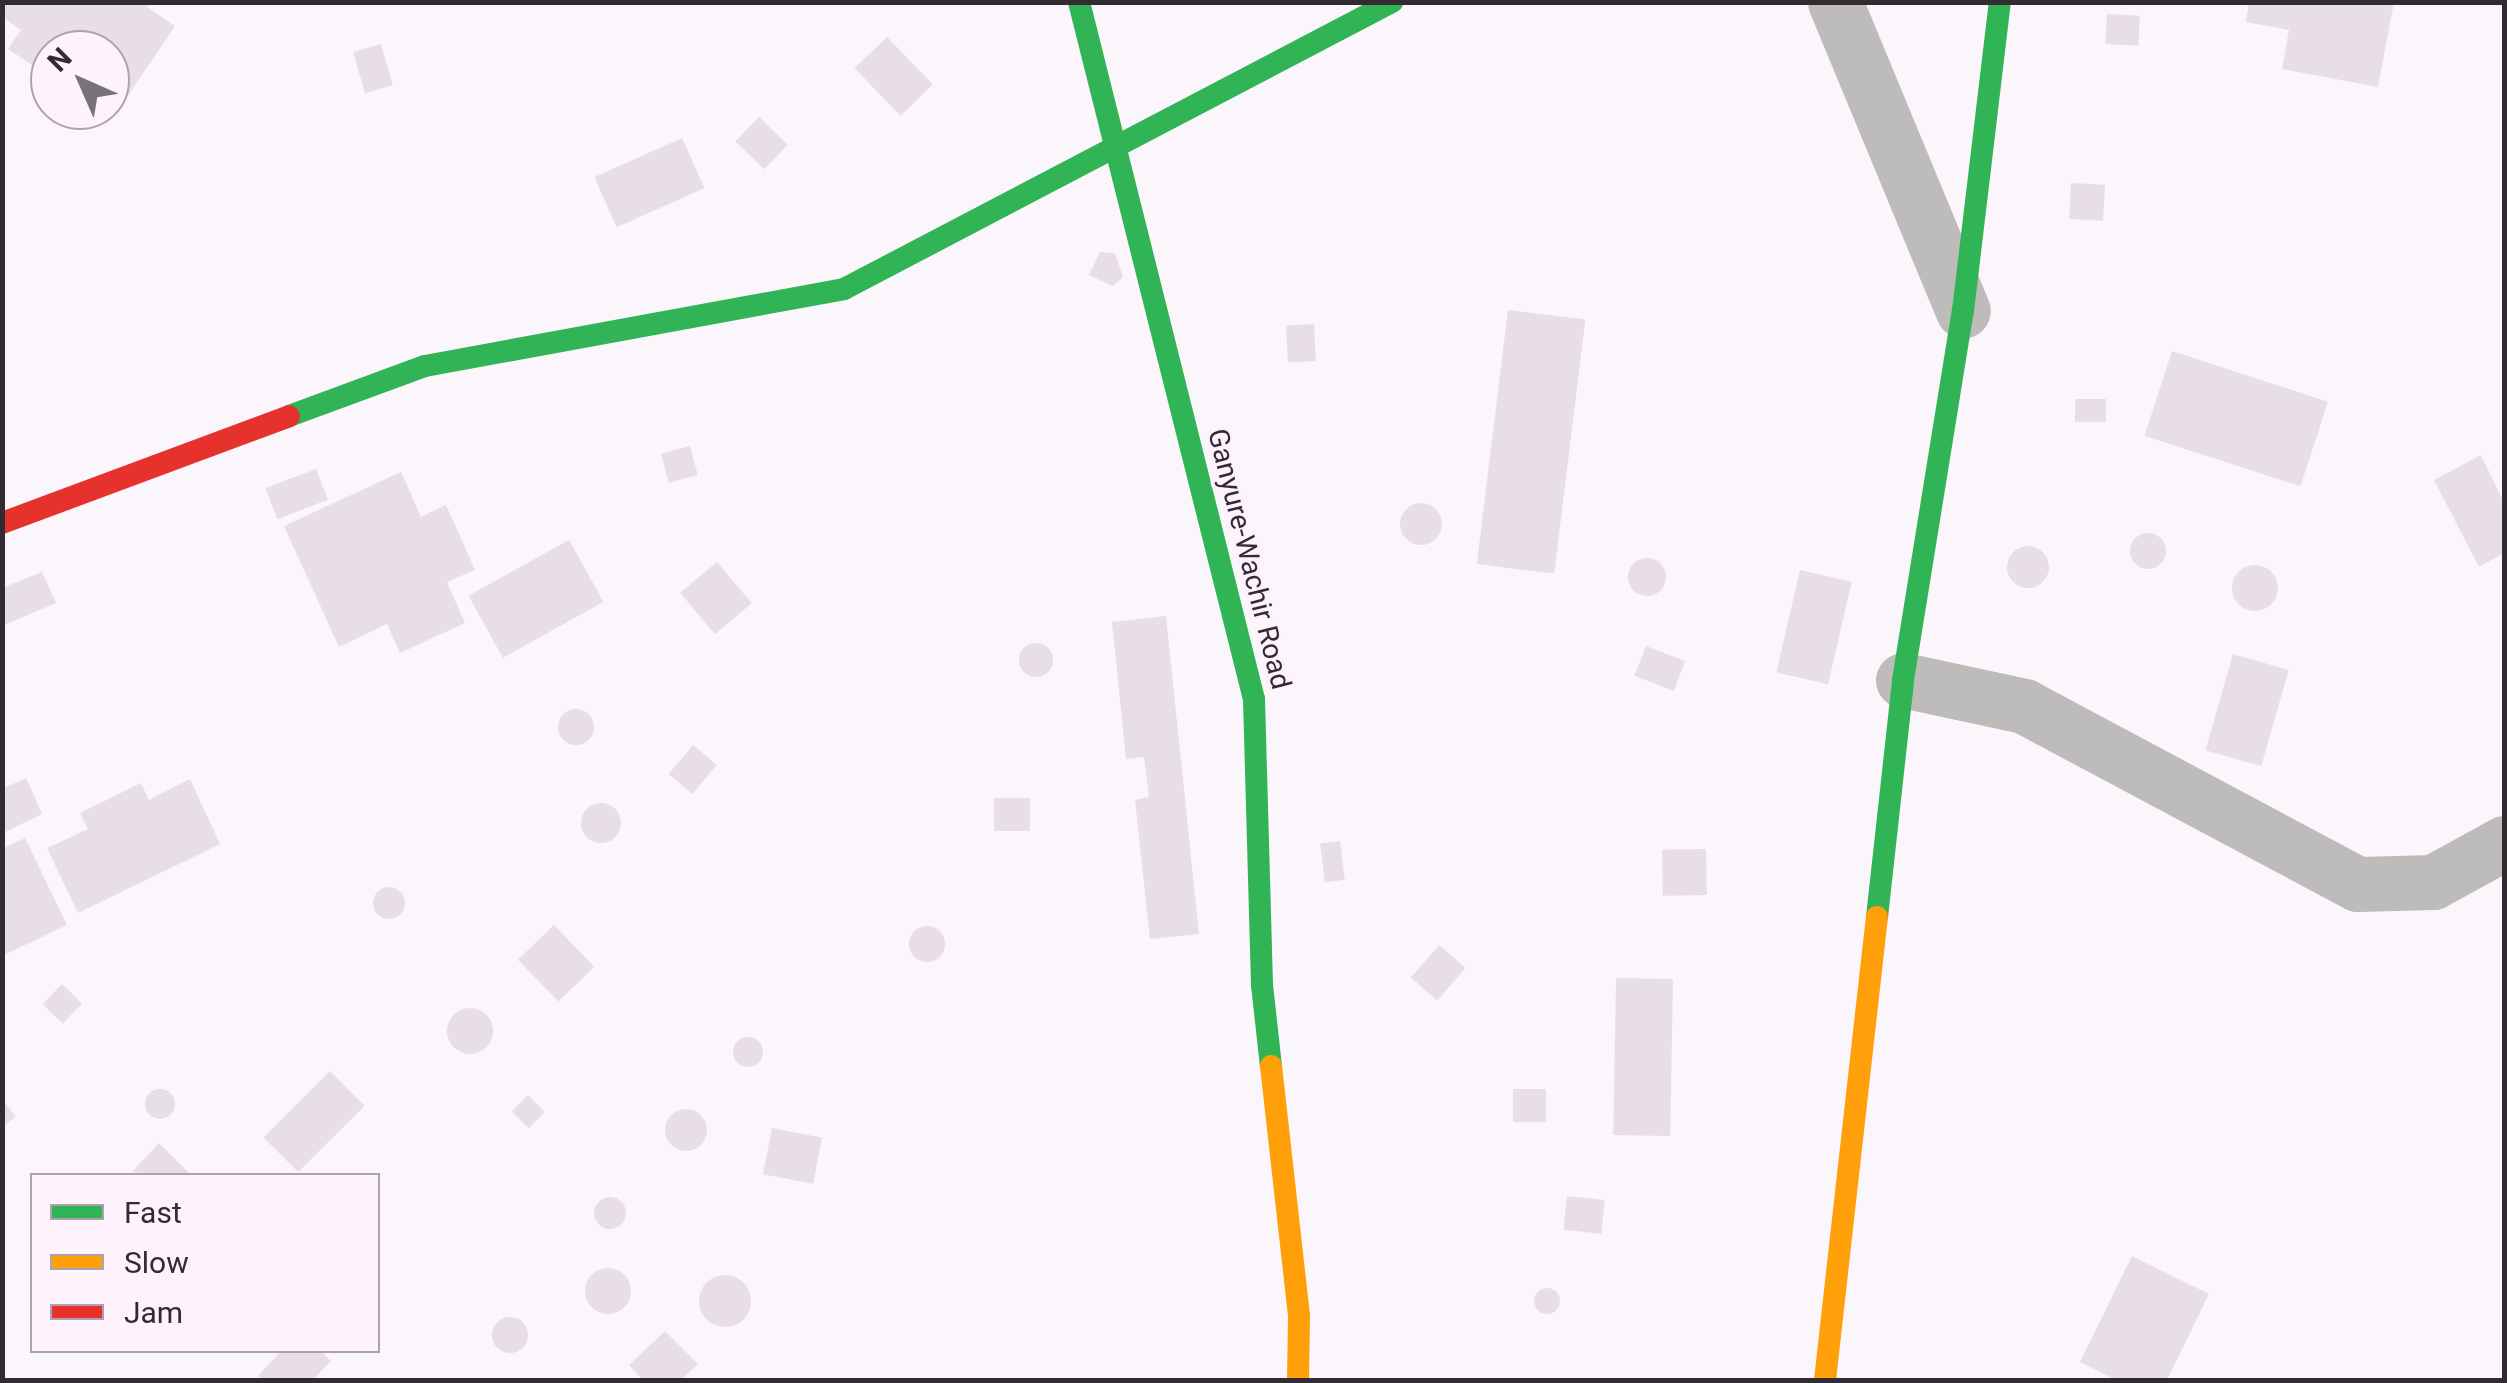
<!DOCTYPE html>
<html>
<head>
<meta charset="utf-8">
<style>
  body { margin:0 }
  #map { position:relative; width:2507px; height:1383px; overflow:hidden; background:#fbf6fb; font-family:Roboto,sans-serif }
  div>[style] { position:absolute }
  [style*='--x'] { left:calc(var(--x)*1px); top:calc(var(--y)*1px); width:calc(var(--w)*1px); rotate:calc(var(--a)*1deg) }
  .building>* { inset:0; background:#e7dee6; transform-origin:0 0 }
  .round { border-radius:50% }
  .street>* { height:55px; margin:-27.5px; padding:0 27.5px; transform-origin:27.5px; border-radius:27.5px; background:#bdbcba }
  .fast>* { height:22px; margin:-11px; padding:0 11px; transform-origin:11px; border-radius:11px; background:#30b455 }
  .slow>* { height:22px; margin:-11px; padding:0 11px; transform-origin:11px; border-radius:11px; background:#ff9f0a }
  .jam>* { height:22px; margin:-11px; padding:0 11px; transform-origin:11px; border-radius:11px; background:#e5322d }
  span { translate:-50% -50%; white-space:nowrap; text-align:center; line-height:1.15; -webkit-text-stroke:8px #fef3fd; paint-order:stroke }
  .street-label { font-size:28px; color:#322c32 }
  .frame { position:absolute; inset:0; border:5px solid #322c32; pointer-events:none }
  .legend { position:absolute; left:30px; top:1173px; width:350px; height:180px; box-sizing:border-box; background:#fef3fd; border:2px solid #aca3ac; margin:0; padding:12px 18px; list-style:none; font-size:30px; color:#322c32 }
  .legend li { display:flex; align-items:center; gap:20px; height:50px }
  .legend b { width:50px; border:2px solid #aca3ac }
  .north { position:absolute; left:30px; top:30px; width:100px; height:100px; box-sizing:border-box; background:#fef3fd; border:2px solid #aca3ac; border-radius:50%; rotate:315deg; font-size:28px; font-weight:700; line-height:40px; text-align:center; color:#322c32 }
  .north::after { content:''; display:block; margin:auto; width:35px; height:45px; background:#787378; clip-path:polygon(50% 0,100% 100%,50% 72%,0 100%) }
</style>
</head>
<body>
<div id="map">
  <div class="building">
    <div style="clip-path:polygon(2px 2px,151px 2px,147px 7px,175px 26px,125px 100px,110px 90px,110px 50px,50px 50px,50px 77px,8px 49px,21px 30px,2px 17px)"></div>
    <div style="clip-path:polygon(2249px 2px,2394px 2px,2378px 87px,2282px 69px,2289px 30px,2246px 22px)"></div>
    <div style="left:2107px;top:14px;width:33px;height:30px;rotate:3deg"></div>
    <div style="left:887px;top:37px;width:66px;height:45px;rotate:46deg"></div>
    <div style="left:381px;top:44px;width:43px;height:29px;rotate:74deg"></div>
    <div style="left:759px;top:117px;width:40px;height:34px;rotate:44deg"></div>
    <div style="left:682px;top:138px;width:55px;height:96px;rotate:66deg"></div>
    <div style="left:2071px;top:183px;width:34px;height:36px;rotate:3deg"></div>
    <div style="clip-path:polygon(1100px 252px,1115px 253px,1123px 277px,1113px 286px,1089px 275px)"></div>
    <div style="left:1508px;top:310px;width:78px;height:256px;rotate:7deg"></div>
    <div style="left:1314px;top:324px;width:37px;height:28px;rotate:87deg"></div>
    <div style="left:2172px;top:351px;width:164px;height:89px;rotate:18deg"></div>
    <div style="left:2075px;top:399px;width:31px;height:23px"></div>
    <div style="left:690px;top:446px;width:30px;height:30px;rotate:75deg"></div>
    <div style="clip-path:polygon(2481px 455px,2504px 503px,2504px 553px,2479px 567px,2434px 480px)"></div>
    <div style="left:316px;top:469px;width:33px;height:54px;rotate:69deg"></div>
    <div style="clip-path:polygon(401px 472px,421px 517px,446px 505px,475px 570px,447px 582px,465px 623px,400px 653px,387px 624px,339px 647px,284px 526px)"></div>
    <div class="round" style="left:1400px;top:503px;width:42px;height:42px"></div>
    <div class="round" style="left:2130px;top:533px;width:36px;height:36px"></div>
    <div style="left:569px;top:540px;width:71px;height:115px;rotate:61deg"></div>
    <div class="round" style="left:2007px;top:546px;width:42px;height:42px"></div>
    <div class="round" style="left:1628px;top:558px;width:38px;height:38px"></div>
    <div style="left:717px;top:562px;width:54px;height:48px;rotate:50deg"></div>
    <div class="round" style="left:2232px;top:565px;width:46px;height:46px"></div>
    <div style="left:1800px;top:570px;width:53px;height:105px;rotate:13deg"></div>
    <div style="clip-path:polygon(42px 572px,56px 603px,2px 626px,2px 588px)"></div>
    <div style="clip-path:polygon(1166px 616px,1199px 934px,1150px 939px,1135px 800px,1149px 797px,1144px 757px,1126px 759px,1112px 622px)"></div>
    <div class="round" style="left:1019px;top:643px;width:34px;height:34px"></div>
    <div style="left:1646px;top:646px;width:42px;height:32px;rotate:21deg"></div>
    <div style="left:2233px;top:654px;width:58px;height:100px;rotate:16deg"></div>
    <div class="round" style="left:558px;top:709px;width:36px;height:36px"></div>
    <div style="left:693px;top:745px;width:31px;height:38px;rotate:40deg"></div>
    <div style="clip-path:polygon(26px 778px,42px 814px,5px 832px,2px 789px)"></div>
    <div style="clip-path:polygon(190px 779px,220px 844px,78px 913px,47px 848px,88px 829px,80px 813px,141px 783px,149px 800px)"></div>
    <div style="left:1030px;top:798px;width:33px;height:36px;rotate:90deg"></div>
    <div class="round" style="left:581px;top:803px;width:40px;height:40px"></div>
    <div style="clip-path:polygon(25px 838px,67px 925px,2px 956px,2px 849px)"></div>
    <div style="left:1340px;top:841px;width:39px;height:20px;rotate:83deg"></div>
    <div style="left:1706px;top:849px;width:46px;height:44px;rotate:89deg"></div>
    <div class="round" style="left:373px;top:887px;width:32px;height:32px"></div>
    <div style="left:554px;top:925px;width:58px;height:50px;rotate:46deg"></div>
    <div class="round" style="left:909px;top:926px;width:36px;height:36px"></div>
    <div style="left:1439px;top:945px;width:35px;height:43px;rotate:41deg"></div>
    <div style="left:1616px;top:978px;width:57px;height:157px;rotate:1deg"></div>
    <div style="left:62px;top:984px;width:28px;height:28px;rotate:44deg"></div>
    <div class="round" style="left:447px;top:1008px;width:46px;height:46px"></div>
    <div class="round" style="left:733px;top:1037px;width:30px;height:30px"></div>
    <div style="left:330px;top:1071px;width:49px;height:94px;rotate:45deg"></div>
    <div style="left:1513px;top:1089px;width:33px;height:33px"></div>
    <div class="round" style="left:145px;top:1089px;width:30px;height:30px"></div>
    <div style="left:528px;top:1095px;width:24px;height:23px;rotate:45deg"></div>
    <div style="clip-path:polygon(2px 1099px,16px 1117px,2px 1127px)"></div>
    <div class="round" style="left:665px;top:1109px;width:42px;height:42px"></div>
    <div style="left:772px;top:1128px;width:51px;height:47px;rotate:11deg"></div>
    <div style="clip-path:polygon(159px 1143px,192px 1176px,132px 1172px)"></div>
    <div style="left:1567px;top:1196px;width:38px;height:34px;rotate:6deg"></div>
    <div class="round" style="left:594px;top:1197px;width:32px;height:32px"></div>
    <div style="clip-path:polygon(2132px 1256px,2209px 1294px,2167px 1380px,2116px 1380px,2080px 1362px)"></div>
    <div class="round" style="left:585px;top:1268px;width:46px;height:46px"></div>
    <div class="round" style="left:699px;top:1275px;width:52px;height:52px"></div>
    <div class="round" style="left:1534px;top:1288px;width:26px;height:26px"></div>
    <div class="round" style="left:492px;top:1317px;width:36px;height:36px"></div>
    <div style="clip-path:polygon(665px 1331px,698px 1364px,681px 1380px,643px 1380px,629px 1365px)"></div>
    <div style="clip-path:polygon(282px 1350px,319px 1350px,331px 1361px,313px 1380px,263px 1380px,258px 1376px)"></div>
  </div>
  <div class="street">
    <div style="--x:1835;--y:2;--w:334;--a:67.5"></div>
    <div style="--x:1903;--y:680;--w:124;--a:12.1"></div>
    <div style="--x:2024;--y:706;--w:378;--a:28.1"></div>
    <div style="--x:2358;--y:884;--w:75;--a:-1.5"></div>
    <div style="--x:2433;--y:882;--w:81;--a:-28.8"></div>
  </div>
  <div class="fast">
    <div style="--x:1079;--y:2;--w:719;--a:75.91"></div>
    <div style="--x:1254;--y:699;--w:286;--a:88.4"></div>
    <div style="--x:1262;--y:985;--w:81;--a:83.7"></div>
    <div style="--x:289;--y:416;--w:145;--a:-20.2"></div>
    <div style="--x:425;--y:366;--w:426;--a:-10.4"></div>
    <div style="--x:844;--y:289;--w:619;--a:-27.64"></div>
    <div style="--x:1877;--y:917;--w:238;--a:-83.7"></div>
    <div style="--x:1903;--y:680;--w:374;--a:-80.8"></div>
    <div style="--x:1963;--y:311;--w:311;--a:-83.2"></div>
  </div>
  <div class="slow">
    <div style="--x:1271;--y:1066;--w:252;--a:83.6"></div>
    <div style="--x:1299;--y:1316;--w:64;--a:90.9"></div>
    <div style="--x:1825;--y:1380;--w:466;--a:-83.6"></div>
  </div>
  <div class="jam">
    <div style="--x:2;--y:523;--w:306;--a:-20.4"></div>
  </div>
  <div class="street-label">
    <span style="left:1249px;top:559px;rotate:76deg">Ganyure-Wachir Road</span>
  </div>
  <div class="frame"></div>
  <ul class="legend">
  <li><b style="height:12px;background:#30b455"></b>Fast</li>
  <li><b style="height:12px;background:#ff9f0a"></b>Slow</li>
  <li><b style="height:12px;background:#e5322d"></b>Jam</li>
  </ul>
  <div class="north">N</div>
</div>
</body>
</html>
